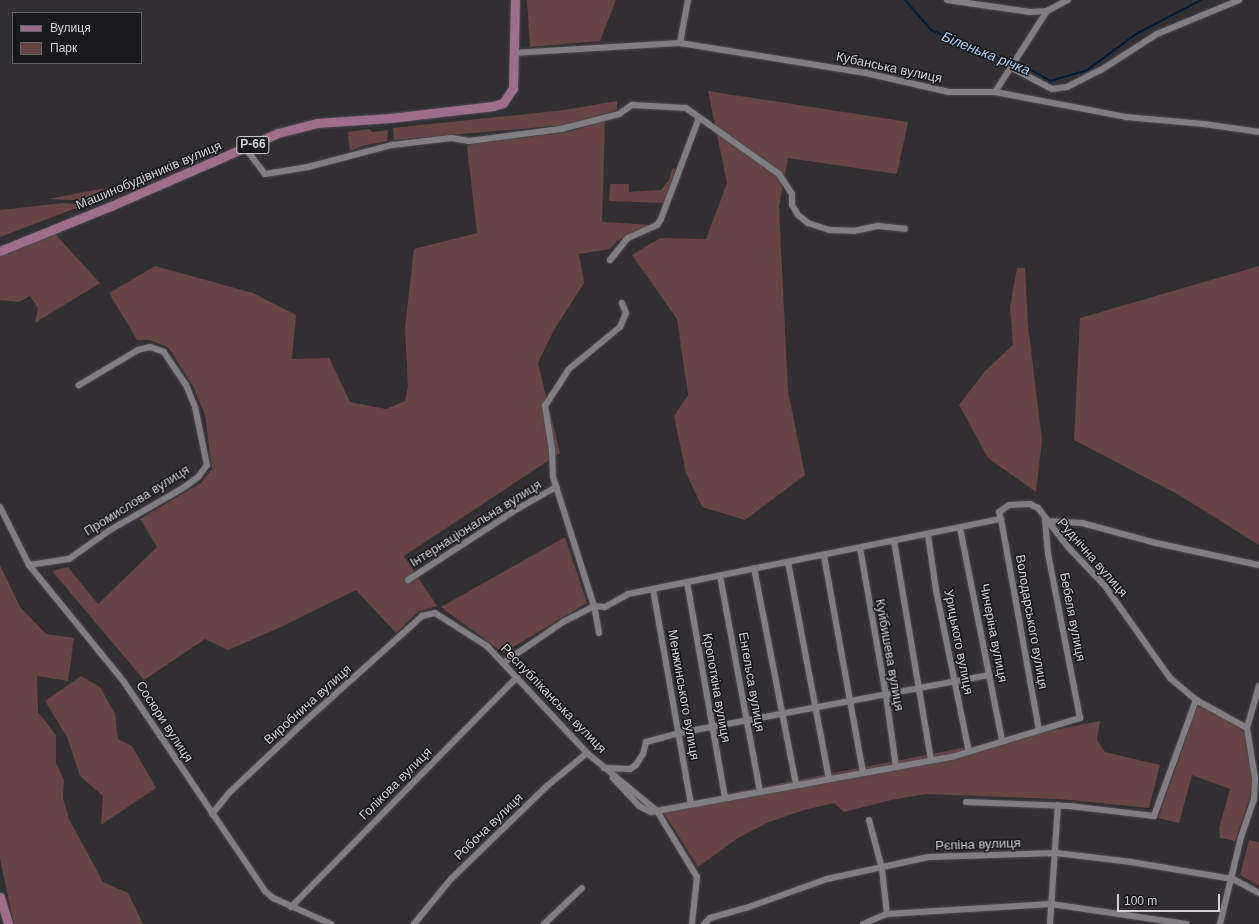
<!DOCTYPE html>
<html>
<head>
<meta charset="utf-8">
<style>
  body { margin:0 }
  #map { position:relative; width:1259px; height:924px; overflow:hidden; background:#322f33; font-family:Helvetica,sans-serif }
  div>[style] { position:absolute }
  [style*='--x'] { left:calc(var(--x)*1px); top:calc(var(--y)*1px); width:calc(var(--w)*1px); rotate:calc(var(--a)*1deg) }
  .green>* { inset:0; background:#674446 }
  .stream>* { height:2px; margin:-1px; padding:0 1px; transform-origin:1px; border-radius:1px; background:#021a34 }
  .roads { filter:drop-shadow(0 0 1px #4e4b4f) drop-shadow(0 0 1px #4e4b4f) }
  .minor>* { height:6px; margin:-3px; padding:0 3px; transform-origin:3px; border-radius:3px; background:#817e83 }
  .primary>* { height:9px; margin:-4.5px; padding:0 4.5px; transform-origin:4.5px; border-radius:4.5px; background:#9e6e8b }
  span { translate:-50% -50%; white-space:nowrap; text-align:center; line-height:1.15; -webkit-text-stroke:3px #19181a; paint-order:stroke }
  .shield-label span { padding:1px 3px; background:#19181a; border:1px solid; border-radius:3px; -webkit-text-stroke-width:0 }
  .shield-label { font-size:12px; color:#d4d2d5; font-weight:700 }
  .street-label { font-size:13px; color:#d4d2d5 }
  .water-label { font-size:14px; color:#aecff4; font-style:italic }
  .legend { position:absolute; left:12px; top:12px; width:130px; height:52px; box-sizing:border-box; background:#19181a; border:1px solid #646265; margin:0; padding:5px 7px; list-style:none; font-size:12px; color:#d4d2d5 }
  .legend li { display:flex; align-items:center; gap:8px; height:20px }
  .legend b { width:20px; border:1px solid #646265 }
  .scale { position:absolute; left:1117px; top:894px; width:103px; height:18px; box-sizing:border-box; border:2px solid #d4d2d5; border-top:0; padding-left:5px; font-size:12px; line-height:14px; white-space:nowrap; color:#d4d2d5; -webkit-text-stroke:3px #19181a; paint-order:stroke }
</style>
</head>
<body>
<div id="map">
  <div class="green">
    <div style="clip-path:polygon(527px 0,616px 0,600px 41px,530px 47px)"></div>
    <div style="clip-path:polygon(708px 91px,908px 122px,897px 174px,788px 158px,779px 207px,788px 391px,805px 475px,745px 520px,702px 507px,686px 473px,674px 416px,688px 395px,677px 319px,632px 255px,660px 238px,706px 239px,727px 183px)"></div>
    <div style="clip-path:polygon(617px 101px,617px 110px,565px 125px,394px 140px,393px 128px,564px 110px)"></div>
    <div style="clip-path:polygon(605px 121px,602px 222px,652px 225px,617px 241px,610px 249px,579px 254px,584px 283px,554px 330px,538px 363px,560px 453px,404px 556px,437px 606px,419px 611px,396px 633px,356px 590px,279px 628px,228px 650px,205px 639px,144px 680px,52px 571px,68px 567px,98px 604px,157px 547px,140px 519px,201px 483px,212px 469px,205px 415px,193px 386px,168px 347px,149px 340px,137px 340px,109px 293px,155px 266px,253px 293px,296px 315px,292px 359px,329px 358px,350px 402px,386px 409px,405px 401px,408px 387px,405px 328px,414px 249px,477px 233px,467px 147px,471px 144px,568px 132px)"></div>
    <div style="clip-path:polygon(369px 129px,373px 132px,388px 130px,387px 141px,361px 146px,350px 151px,348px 132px)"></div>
    <div style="clip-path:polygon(676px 168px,664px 203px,609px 201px,610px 184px,629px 184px,629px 192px,661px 190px,669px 180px,672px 169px)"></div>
    <div style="clip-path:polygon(131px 187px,94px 201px,48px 199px,99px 189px)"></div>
    <div style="clip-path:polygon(64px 203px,84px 205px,0 237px,0 210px)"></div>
    <div style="clip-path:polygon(55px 234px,100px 283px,35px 323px,38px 308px,30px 296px,19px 302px,0 300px,0 256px)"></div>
    <div style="clip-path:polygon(1259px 266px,1259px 545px,1179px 495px,1074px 440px,1080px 318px)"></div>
    <div style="clip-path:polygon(1017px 268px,1025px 268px,1028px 325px,1042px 440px,1036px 492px,988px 458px,959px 405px,985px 371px,1013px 345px,1010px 307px)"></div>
    <div style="clip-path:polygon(565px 537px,587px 603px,503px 653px,441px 607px)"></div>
    <div style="clip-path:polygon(0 565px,20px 607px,46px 634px,74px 638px,68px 681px,37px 676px,38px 712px,56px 735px,56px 763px,64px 780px,63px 798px,69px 819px,103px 882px,128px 893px,143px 924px,14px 924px,0 859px)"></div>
    <div style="clip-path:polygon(81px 676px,100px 687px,115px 714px,118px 739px,132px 746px,156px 788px,101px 825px,103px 796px,80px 776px,67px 737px,45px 701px)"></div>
    <div style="clip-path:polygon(1198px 705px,1244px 730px,1252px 778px,1249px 800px,1235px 841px,1220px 838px,1219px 828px,1230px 789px,1192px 775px,1179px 823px,1158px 818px)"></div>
    <div style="clip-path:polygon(1100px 721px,1097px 740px,1105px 752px,1160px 765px,1149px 808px,1059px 799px,926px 794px,891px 800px,844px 812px,834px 803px,804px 810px,769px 822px,738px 838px,698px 867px,660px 807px)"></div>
    <div style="clip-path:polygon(1249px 840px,1259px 842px,1259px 886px,1240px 875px)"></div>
  </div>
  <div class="stream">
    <div style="--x:905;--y:0;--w:40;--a:49"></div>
    <div style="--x:931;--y:30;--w:81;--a:22.5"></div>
    <div style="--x:1006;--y:61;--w:15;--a:11"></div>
    <div style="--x:1021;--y:64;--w:34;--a:30"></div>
    <div style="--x:1050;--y:81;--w:37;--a:-16"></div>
    <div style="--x:1086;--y:71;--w:62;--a:-36.5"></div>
    <div style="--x:1136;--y:34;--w:73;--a:-27.6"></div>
  </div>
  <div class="roads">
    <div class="minor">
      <div style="--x:947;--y:0;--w:84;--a:8.2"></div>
      <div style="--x:1030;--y:12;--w:17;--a:-3"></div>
      <div style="--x:680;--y:43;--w:44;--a:-79.5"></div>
      <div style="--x:513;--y:53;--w:167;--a:-3.4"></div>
      <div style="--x:680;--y:43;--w:188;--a:9.2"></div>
      <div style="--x:866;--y:73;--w:85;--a:12.9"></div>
      <div style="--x:949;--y:92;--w:46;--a:0"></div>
      <div style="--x:995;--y:92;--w:133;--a:10.8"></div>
      <div style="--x:1126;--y:117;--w:78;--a:5.1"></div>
      <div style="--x:1204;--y:124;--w:56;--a:8.3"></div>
      <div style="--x:1010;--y:67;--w:47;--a:27.6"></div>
      <div style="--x:1052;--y:89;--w:15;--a:-8"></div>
      <div style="--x:1067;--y:87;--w:38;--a:-27"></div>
      <div style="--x:1101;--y:70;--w:67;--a:-32.7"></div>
      <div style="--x:1157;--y:34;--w:89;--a:-22.5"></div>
      <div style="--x:995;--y:92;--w:96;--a:-57.3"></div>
      <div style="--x:1047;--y:11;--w:24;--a:-28"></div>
      <div style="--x:246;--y:149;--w:31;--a:53"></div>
      <div style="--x:265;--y:174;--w:44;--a:-9.2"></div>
      <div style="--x:308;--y:167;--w:87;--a:-14.7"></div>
      <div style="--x:392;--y:145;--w:60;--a:-6.7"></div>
      <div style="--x:452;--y:138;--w:17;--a:10"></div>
      <div style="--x:469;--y:141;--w:93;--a:-7.4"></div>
      <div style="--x:561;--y:129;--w:60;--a:-14.5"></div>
      <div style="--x:619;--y:114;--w:16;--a:-35"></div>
      <div style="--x:632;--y:105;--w:54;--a:3.2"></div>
      <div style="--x:686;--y:108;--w:114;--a:35.4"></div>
      <div style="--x:779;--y:174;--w:24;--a:57"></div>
      <div style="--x:792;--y:194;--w:11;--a:90"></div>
      <div style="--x:792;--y:205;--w:12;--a:59"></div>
      <div style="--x:798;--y:215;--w:13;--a:39"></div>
      <div style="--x:808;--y:223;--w:23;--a:18"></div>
      <div style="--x:830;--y:230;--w:24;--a:2"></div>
      <div style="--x:854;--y:231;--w:25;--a:-12"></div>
      <div style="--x:878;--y:226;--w:27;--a:6"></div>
      <div style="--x:610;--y:260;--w:28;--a:-51"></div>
      <div style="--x:628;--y:238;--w:32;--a:-24"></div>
      <div style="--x:657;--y:225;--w:7;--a:-56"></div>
      <div style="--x:661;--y:219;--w:108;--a:-69.4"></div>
      <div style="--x:0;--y:507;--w:65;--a:63.4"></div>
      <div style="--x:29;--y:565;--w:151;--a:50.9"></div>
      <div style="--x:124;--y:682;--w:252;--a:56"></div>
      <div style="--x:265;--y:891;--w:11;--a:41"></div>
      <div style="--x:273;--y:898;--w:64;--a:24.1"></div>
      <div style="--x:1001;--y:519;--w:214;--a:79.8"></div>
      <div style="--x:1045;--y:521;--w:37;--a:3"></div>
      <div style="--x:1082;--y:523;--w:77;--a:15.1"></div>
      <div style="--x:1156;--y:543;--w:105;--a:12.1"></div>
      <div style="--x:960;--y:528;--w:217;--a:78.8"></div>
      <div style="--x:928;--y:535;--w:56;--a:81.7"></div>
      <div style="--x:936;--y:590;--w:165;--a:78.5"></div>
      <div style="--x:894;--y:541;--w:222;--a:80.4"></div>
      <div style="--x:860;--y:548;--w:149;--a:80"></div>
      <div style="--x:886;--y:695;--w:73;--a:82.1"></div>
      <div style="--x:824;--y:556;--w:219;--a:79.8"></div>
      <div style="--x:788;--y:562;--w:221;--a:79.3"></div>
      <div style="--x:29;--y:565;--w:40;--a:-8.5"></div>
      <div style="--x:69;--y:559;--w:50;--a:-35.3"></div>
      <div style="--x:110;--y:530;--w:84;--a:-29.9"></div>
      <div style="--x:183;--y:488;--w:19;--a:-36"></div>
      <div style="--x:198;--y:477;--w:15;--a:-53"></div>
      <div style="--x:207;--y:465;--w:59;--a:-101.7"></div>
      <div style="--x:195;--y:407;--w:24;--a:-112"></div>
      <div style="--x:186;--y:385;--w:40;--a:-124"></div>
      <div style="--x:164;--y:352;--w:15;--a:-160"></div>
      <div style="--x:150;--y:347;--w:12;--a:166"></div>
      <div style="--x:138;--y:350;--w:69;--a:149.3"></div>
      <div style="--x:754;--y:568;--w:221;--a:79"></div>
      <div style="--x:720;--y:576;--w:220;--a:79.5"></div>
      <div style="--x:408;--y:580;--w:132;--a:-33"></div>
      <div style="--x:519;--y:508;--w:43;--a:-29.6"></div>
      <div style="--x:687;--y:582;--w:219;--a:80"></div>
      <div style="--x:653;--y:589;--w:218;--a:80"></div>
      <div style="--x:599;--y:633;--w:27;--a:-100"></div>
      <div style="--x:594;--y:606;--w:135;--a:-107.6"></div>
      <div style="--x:553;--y:477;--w:27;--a:-92"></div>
      <div style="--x:552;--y:450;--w:45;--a:-99"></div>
      <div style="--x:545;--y:406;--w:44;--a:-57"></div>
      <div style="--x:569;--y:369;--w:66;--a:-39.5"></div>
      <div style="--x:620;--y:327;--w:15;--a:-67"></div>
      <div style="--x:626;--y:313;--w:11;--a:-112"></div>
      <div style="--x:503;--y:663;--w:73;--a:-34.3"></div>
      <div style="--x:563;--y:622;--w:35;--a:-27"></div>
      <div style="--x:594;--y:606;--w:11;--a:5"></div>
      <div style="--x:605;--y:607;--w:26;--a:-29"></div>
      <div style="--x:628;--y:594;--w:380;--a:-11.4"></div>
      <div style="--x:1001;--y:519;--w:7;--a:-106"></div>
      <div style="--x:999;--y:512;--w:12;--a:-35"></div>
      <div style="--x:1009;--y:505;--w:21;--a:-3"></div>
      <div style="--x:1030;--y:504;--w:9;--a:27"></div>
      <div style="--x:1038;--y:508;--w:49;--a:52.4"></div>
      <div style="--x:1068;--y:547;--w:54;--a:46.5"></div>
      <div style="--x:1105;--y:586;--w:113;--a:54.8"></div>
      <div style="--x:1170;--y:678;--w:34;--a:40"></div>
      <div style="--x:1196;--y:700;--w:58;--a:28.8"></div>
      <div style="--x:1247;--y:728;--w:44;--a:-74.1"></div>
      <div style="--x:604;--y:768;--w:26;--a:2"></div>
      <div style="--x:630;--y:769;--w:7;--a:-34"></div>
      <div style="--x:636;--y:765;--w:13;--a:-58"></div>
      <div style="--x:643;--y:754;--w:12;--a:-76"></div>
      <div style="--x:646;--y:742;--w:34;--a:-15"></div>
      <div style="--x:679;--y:733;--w:316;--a:-10.6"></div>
      <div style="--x:613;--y:778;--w:38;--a:47"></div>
      <div style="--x:639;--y:806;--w:13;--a:27"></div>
      <div style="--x:651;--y:812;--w:309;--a:-10.4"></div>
      <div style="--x:955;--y:756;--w:131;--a:-16.9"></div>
      <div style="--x:1080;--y:718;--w:167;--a:-101"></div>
      <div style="--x:1048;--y:554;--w:33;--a:-95"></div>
      <div style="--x:966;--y:802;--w:103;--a:2.2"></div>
      <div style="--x:1069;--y:806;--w:86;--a:6.7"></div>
      <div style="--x:1154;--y:816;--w:123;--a:-70.1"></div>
      <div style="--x:212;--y:814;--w:28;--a:-51"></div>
      <div style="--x:230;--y:792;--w:98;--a:-43.3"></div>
      <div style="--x:301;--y:725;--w:163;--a:-42"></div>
      <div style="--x:422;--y:616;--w:13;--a:-13"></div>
      <div style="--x:435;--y:613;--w:62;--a:32.4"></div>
      <div style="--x:487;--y:646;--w:146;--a:46.9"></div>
      <div style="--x:587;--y:753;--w:91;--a:39.6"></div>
      <div style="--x:657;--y:811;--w:77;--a:58.8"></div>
      <div style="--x:697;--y:877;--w:47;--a:96.1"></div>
      <div style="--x:869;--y:820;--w:51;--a:75.1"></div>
      <div style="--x:882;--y:869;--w:45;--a:83.7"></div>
      <div style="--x:291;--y:907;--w:322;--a:-45.5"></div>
      <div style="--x:414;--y:924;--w:58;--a:-50.6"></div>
      <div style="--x:451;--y:879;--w:134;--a:-44.1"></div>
      <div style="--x:547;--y:786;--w:52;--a:-39.5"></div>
      <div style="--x:544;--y:924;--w:52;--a:-43.5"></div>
      <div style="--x:704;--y:924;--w:8;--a:-45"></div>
      <div style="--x:710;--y:918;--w:37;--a:-16"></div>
      <div style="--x:746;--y:908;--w:86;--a:-19.7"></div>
      <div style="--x:827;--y:879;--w:104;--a:-12.2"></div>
      <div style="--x:929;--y:857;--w:127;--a:-1.8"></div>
      <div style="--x:1056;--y:853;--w:76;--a:6.8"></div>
      <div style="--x:1131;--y:862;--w:103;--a:9.5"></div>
      <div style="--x:1233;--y:879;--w:30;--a:28"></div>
      <div style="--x:863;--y:924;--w:26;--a:-23"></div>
      <div style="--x:887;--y:914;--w:164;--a:-3.5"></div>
      <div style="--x:1051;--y:904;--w:137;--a:8.4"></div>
      <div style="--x:1050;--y:924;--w:119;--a:-86.2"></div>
      <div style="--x:1220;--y:924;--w:89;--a:-76.4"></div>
      <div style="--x:1241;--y:837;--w:39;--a:-71"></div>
      <div style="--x:1254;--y:800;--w:22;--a:-87"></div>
      <div style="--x:1255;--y:778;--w:51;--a:-99.1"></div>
    </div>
    <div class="primary">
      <div style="--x:0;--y:251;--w:120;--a:-22.1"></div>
      <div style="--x:111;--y:206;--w:182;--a:-23.6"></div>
      <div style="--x:278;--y:133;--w:40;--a:-14.4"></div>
      <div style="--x:317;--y:123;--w:73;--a:-3.9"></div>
      <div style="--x:390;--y:118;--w:104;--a:-6.6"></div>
      <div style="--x:493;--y:106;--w:10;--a:-17"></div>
      <div style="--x:503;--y:103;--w:18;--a:-56"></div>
      <div style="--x:513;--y:88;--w:88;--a:-88.7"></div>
      <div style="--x:0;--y:897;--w:28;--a:73"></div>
    </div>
  </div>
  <div class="shield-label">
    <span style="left:253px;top:145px">Р-66</span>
  </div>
  <div class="street-label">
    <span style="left:889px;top:68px;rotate:12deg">Кубанська вулиця</span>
    <span style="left:149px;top:176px;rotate:-23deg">Машинобудівників вулиця</span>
    <span style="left:137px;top:501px;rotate:-32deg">Промислова вулиця</span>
    <span style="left:476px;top:524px;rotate:-32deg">Інтернаціональна вулиця</span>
    <span style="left:1092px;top:558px;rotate:49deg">Руднічна вулиця</span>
    <span style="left:1072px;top:617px;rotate:79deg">Бебеля вулиця</span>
    <span style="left:1031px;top:622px;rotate:80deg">Володарського вулиця</span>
    <span style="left:993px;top:633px;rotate:79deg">Чичеріна вулиця</span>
    <span style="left:958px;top:642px;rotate:79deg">Урицького вулиця</span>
    <span style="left:889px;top:655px;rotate:80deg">Куйбишева вулиця</span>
    <span style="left:751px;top:682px;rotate:80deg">Енгельса вулиця</span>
    <span style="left:716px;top:688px;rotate:80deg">Кропоткіна вулиця</span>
    <span style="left:683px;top:695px;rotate:80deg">Менжинського вулиця</span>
    <span style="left:553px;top:699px;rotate:46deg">Республіканська вулиця</span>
    <span style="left:308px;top:705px;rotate:-42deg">Виробнича вулиця</span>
    <span style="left:164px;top:722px;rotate:57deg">Сосюри вулиця</span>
    <span style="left:396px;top:784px;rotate:-45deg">Голікова вулиця</span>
    <span style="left:489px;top:827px;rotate:-44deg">Робоча вулиця</span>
    <span style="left:978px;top:845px;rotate:-2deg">Рєпіна вулиця</span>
  </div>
  <div class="water-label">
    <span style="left:986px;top:53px;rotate:22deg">Біленька річка</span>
  </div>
  <ul class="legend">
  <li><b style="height:5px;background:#9e6e8b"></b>Вулиця</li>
  <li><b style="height:11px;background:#674446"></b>Парк</li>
  </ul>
  <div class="scale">100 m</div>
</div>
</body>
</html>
